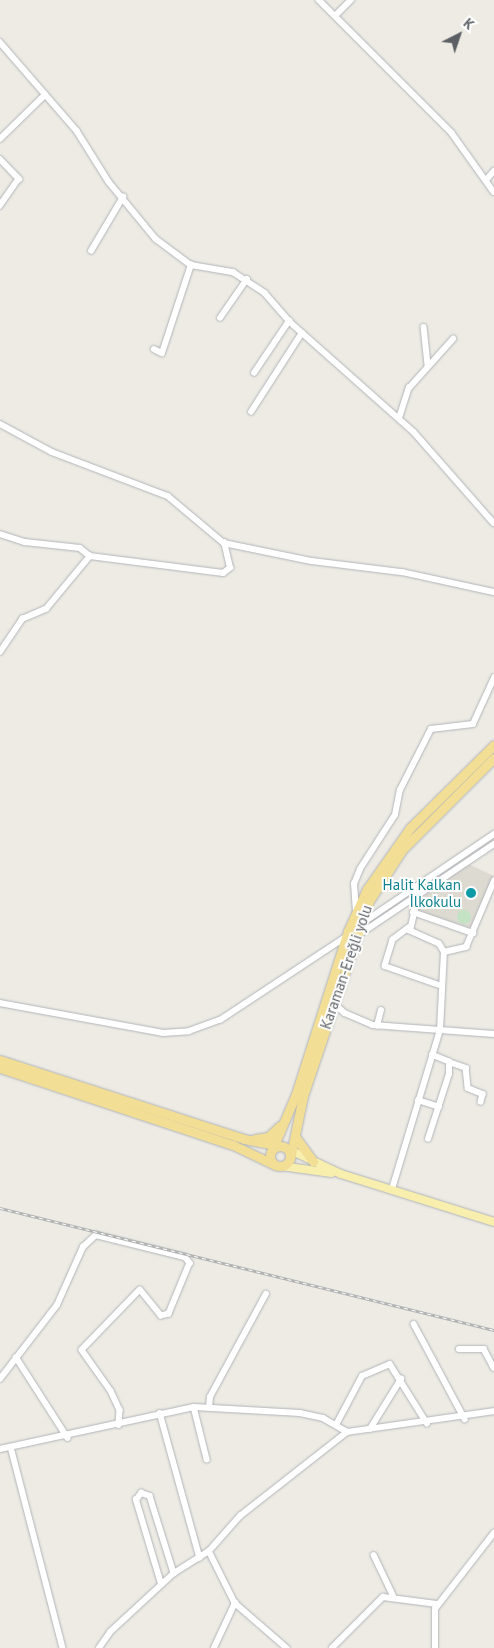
<!DOCTYPE html>
<html>
<head>
<meta charset="utf-8">
<style>
  body { margin:0 }
  #map { position:relative; width:494px; height:1648px; overflow:hidden; background:#edebe4; font-family:"PT Sans",sans-serif }
  div>[style] { position:absolute }
  [style*='--x'] { left:calc(var(--x)*1px); top:calc(var(--y)*1px); width:calc(var(--w)*1px); rotate:calc(var(--a)*1deg) }
  .education>* { inset:0; background:#dddad2 }
  .green>* { inset:0; background:#c3e3c4 }
  .round { border-radius:50% }
  .roads { filter:drop-shadow(0 0 1px #b1b4b8) drop-shadow(0 0 1px #b1b4b8) }
  .minor>* { height:5.5px; margin:-2.75px; padding:0 2.75px; transform-origin:2.75px; border-radius:2.75px; background:#fff }
  .major>* { height:8px; margin:-4px; padding:0 4px; transform-origin:4px; border-radius:4px; background:#f8eeae }
  .highway>* { height:9px; margin:-4.5px; padding:0 4.5px; transform-origin:4.5px; border-radius:4.5px; background:#f3de95 }
  .highway>.ring { margin:-4.5px; padding:0; box-sizing:content-box; background:none; border:9px solid #f3de95; border-radius:50% }
  .rail>* { height:3px; margin-top:-1.5px; transform-origin:0; background:repeating-linear-gradient(90deg,#fff 0 4px,#b2b3b3 0 8px); box-sizing:border-box; border-block:1px solid #b2b3b3 }
  .dots>* { width:14px; height:14px; translate:-50% -50%; box-sizing:border-box; border:2px solid #fff; border-radius:50% }
  span { translate:-50% -50%; white-space:nowrap; text-align:center; line-height:1.15; -webkit-text-stroke:4px #fff; paint-order:stroke }
  .culture-label { font-size:15px; color:#0d838f }
  .right { translate:-100% -50%; text-align:right }
  .street-label { font-size:15px; color:#5c5f63 }
  .north { position:absolute; left:434px; top:10px; width:50px; height:50px; -webkit-text-stroke:4px #fff; paint-order:stroke; rotate:41deg; font-size:14px; font-weight:700; line-height:20px; text-align:center; color:#5c5f63 }
  .north::after { content:''; display:block; margin:auto; width:18px; height:22px; background:#5c5f63; clip-path:polygon(50% 0,100% 100%,50% 72%,0 100%) }
</style>
</head>
<body>
<div id="map">
  <div class="education">
    <div style="clip-path:polygon(468px 864px,494px 876px,473px 929px,415px 910px,420px 899px)"></div>
  </div>
  <div class="green">
    <div class="round" style="left:457px;top:910px;width:14px;height:14px"></div>
  </div>
  <div class="roads">
    <div class="minor">
      <div style="--x:319;--y:0;--w:188;--a:45"></div>
      <div style="--x:452;--y:133;--w:72;--a:54.6"></div>
      <div style="--x:336;--y:15;--w:21;--a:-45"></div>
      <div style="--x:0;--y:42;--w:118;--a:49.1"></div>
      <div style="--x:77;--y:131;--w:60;--a:57.9"></div>
      <div style="--x:109;--y:182;--w:74;--a:50.5"></div>
      <div style="--x:156;--y:239;--w:44;--a:36.6"></div>
      <div style="--x:191;--y:265;--w:43;--a:9.5"></div>
      <div style="--x:233;--y:272;--w:38;--a:33"></div>
      <div style="--x:265;--y:293;--w:37;--a:49"></div>
      <div style="--x:289;--y:321;--w:167;--a:41.6"></div>
      <div style="--x:414;--y:432;--w:121;--a:48.7"></div>
      <div style="--x:0;--y:139;--w:63;--a:-44.4"></div>
      <div style="--x:0;--y:159;--w:28;--a:46"></div>
      <div style="--x:19;--y:179;--w:33;--a:125"></div>
      <div style="--x:486;--y:180;--w:12;--a:-48"></div>
      <div style="--x:91;--y:251;--w:63;--a:-59.3"></div>
      <div style="--x:220;--y:318;--w:47;--a:-55.3"></div>
      <div style="--x:424;--y:327;--w:39;--a:84"></div>
      <div style="--x:154;--y:349;--w:9;--a:27"></div>
      <div style="--x:162;--y:353;--w:93;--a:-71.8"></div>
      <div style="--x:254;--y:373;--w:63;--a:-56.1"></div>
      <div style="--x:251;--y:412;--w:94;--a:-57.2"></div>
      <div style="--x:399;--y:418;--w:32;--a:-72"></div>
      <div style="--x:409;--y:388;--w:66;--a:-48.1"></div>
      <div style="--x:0;--y:424;--w:59;--a:28.3"></div>
      <div style="--x:52;--y:452;--w:124;--a:20.8"></div>
      <div style="--x:168;--y:496;--w:73;--a:40"></div>
      <div style="--x:224;--y:543;--w:90;--a:11.6"></div>
      <div style="--x:312;--y:561;--w:91;--a:7"></div>
      <div style="--x:402;--y:572;--w:94;--a:12.3"></div>
      <div style="--x:0;--y:534;--w:26;--a:18"></div>
      <div style="--x:25;--y:542;--w:55;--a:6.2"></div>
      <div style="--x:80;--y:548;--w:13;--a:39"></div>
      <div style="--x:0;--y:652;--w:40;--a:-56"></div>
      <div style="--x:22;--y:619;--w:26;--a:-23"></div>
      <div style="--x:46;--y:609;--w:69;--a:-50.3"></div>
      <div style="--x:90;--y:556;--w:134;--a:7.3"></div>
      <div style="--x:223;--y:573;--w:9;--a:-36"></div>
      <div style="--x:230;--y:568;--w:26;--a:-103"></div>
      <div style="--x:356;--y:912;--w:28;--a:-94"></div>
      <div style="--x:354;--y:884;--w:16;--a:-68"></div>
      <div style="--x:360;--y:869;--w:64;--a:-57.1"></div>
      <div style="--x:395;--y:815;--w:25;--a:-79"></div>
      <div style="--x:400;--y:790;--w:68;--a:-63.1"></div>
      <div style="--x:431;--y:729;--w:42;--a:-6.8"></div>
      <div style="--x:473;--y:724;--w:51;--a:-65.5"></div>
      <div style="--x:413;--y:912;--w:64;--a:19.3"></div>
      <div style="--x:361;--y:924;--w:161;--a:-34.1"></div>
      <div style="--x:410;--y:927;--w:21;--a:143"></div>
      <div style="--x:393;--y:940;--w:27;--a:107"></div>
      <div style="--x:385;--y:966;--w:60;--a:19.3"></div>
      <div style="--x:357;--y:936;--w:165;--a:-33.9"></div>
      <div style="--x:444;--y:952;--w:23;--a:-13"></div>
      <div style="--x:466;--y:947;--w:72;--a:-67"></div>
      <div style="--x:333;--y:1002;--w:16;--a:43"></div>
      <div style="--x:345;--y:1013;--w:30;--a:23"></div>
      <div style="--x:373;--y:1025;--w:121;--a:4.3"></div>
      <div style="--x:0;--y:1003;--w:166;--a:10.4"></div>
      <div style="--x:163;--y:1033;--w:26;--a:-4"></div>
      <div style="--x:189;--y:1031;--w:33;--a:-20"></div>
      <div style="--x:220;--y:1020;--w:151;--a:-33.4"></div>
      <div style="--x:377;--y:1026;--w:16;--a:-76"></div>
      <div style="--x:449;--y:1062;--w:18;--a:19"></div>
      <div style="--x:466;--y:1068;--w:20;--a:84"></div>
      <div style="--x:468;--y:1088;--w:16;--a:22"></div>
      <div style="--x:483;--y:1094;--w:8;--a:104"></div>
      <div style="--x:418;--y:1100;--w:22;--a:18"></div>
      <div style="--x:428;--y:1139;--w:68;--a:-72.1"></div>
      <div style="--x:449;--y:1074;--w:12;--a:-90"></div>
      <div style="--x:449;--y:1062;--w:18;--a:-158"></div>
      <div style="--x:392;--y:1189;--w:166;--a:-73.2"></div>
      <div style="--x:440;--y:1030;--w:78;--a:-87.1"></div>
      <div style="--x:444;--y:952;--w:9;--a:-122"></div>
      <div style="--x:439;--y:944;--w:32;--a:-156"></div>
      <div style="--x:410;--y:931;--w:35;--a:-77"></div>
      <div style="--x:418;--y:897;--w:9;--a:-126"></div>
      <div style="--x:414;--y:1324;--w:108;--a:61.8"></div>
      <div style="--x:459;--y:1349;--w:25;--a:0"></div>
      <div style="--x:484;--y:1349;--w:21;--a:62"></div>
      <div style="--x:16;--y:1357;--w:96;--a:57.3"></div>
      <div style="--x:0;--y:1379;--w:93;--a:-52.4"></div>
      <div style="--x:57;--y:1305;--w:64;--a:-65.9"></div>
      <div style="--x:83;--y:1247;--w:18;--a:-43"></div>
      <div style="--x:96;--y:1235;--w:92;--a:13.9"></div>
      <div style="--x:185;--y:1257;--w:8;--a:50"></div>
      <div style="--x:190;--y:1263;--w:55;--a:112.4"></div>
      <div style="--x:169;--y:1314;--w:8;--a:166"></div>
      <div style="--x:161;--y:1316;--w:33;--a:-129"></div>
      <div style="--x:140;--y:1290;--w:83;--a:134"></div>
      <div style="--x:82;--y:1350;--w:50;--a:54.7"></div>
      <div style="--x:111;--y:1391;--w:21;--a:65"></div>
      <div style="--x:120;--y:1410;--w:15;--a:94"></div>
      <div style="--x:194;--y:1407;--w:54;--a:76"></div>
      <div style="--x:209;--y:1408;--w:11;--a:-85"></div>
      <div style="--x:210;--y:1397;--w:117;--a:-61.5"></div>
      <div style="--x:160;--y:1413;--w:150;--a:74.6"></div>
      <div style="--x:336;--y:1425;--w:55;--a:-62"></div>
      <div style="--x:362;--y:1376;--w:30;--a:-23"></div>
      <div style="--x:390;--y:1364;--w:70;--a:57.9"></div>
      <div style="--x:370;--y:1429;--w:59;--a:-58.2"></div>
      <div style="--x:11;--y:1447;--w:208;--a:75.5"></div>
      <div style="--x:0;--y:1449;--w:198;--a:-12.2"></div>
      <div style="--x:194;--y:1407;--w:106;--a:3.2"></div>
      <div style="--x:300;--y:1413;--w:24;--a:12"></div>
      <div style="--x:323;--y:1418;--w:28;--a:30"></div>
      <div style="--x:209;--y:1551;--w:58;--a:63.4"></div>
      <div style="--x:235;--y:1603;--w:69;--a:40.9"></div>
      <div style="--x:374;--y:1555;--w:47;--a:64.5"></div>
      <div style="--x:161;--y:1584;--w:88;--a:-106.6"></div>
      <div style="--x:136;--y:1500;--w:9;--a:-54"></div>
      <div style="--x:141;--y:1493;--w:9;--a:18"></div>
      <div style="--x:150;--y:1496;--w:81;--a:72.7"></div>
      <div style="--x:99;--y:1648;--w:19;--a:-55"></div>
      <div style="--x:110;--y:1632;--w:87;--a:-42.7"></div>
      <div style="--x:174;--y:1573;--w:41;--a:-32.2"></div>
      <div style="--x:209;--y:1551;--w:47;--a:-48.5"></div>
      <div style="--x:240;--y:1516;--w:136;--a:-38.1"></div>
      <div style="--x:347;--y:1432;--w:148;--a:-8.1"></div>
      <div style="--x:214;--y:1648;--w:50;--a:-65"></div>
      <div style="--x:332;--y:1648;--w:72;--a:-45"></div>
      <div style="--x:383;--y:1597;--w:54;--a:7.4"></div>
      <div style="--x:435;--y:1648;--w:39;--a:-90"></div>
      <div style="--x:435;--y:1609;--w:96;--a:-52.2"></div>
    </div>
    <div class="major">
      <div style="--x:286;--y:1148;--w:61;--a:25.3"></div>
      <div style="--x:341;--y:1174;--w:160;--a:17.4"></div>
      <div style="--x:281;--y:1166;--w:51;--a:7.8"></div>
    </div>
    <div class="highway">
      <div style="--x:0;--y:1060;--w:256;--a:17.9"></div>
      <div style="--x:244;--y:1139;--w:36;--a:11"></div>
      <div style="--x:0;--y:1068;--w:245;--a:18.3"></div>
      <div style="--x:233;--y:1145;--w:47;--a:25.5"></div>
      <div style="--x:296;--y:1138;--w:29;--a:54"></div>
      <div style="--x:255;--y:1139;--w:13;--a:-9"></div>
      <div style="--x:268;--y:1137;--w:16;--a:-43"></div>
      <div class="ring" style="left:270px;top:1146px;width:11px;height:11px"></div>
      <div style="--x:272;--y:1150;--w:61;--a:-66.8"></div>
      <div style="--x:296;--y:1094;--w:171;--a:-72.3"></div>
      <div style="--x:348;--y:931;--w:46;--a:-65.7"></div>
      <div style="--x:367;--y:889;--w:75;--a:-54.8"></div>
      <div style="--x:410;--y:828;--w:118;--a:-44.7"></div>
      <div style="--x:290;--y:1159;--w:64;--a:-78.3"></div>
      <div style="--x:303;--y:1096;--w:206;--a:-71.3"></div>
      <div style="--x:369;--y:901;--w:61;--a:-57.1"></div>
      <div style="--x:402;--y:850;--w:130;--a:-45"></div>
    </div>
  </div>
  <div class="rail">
    <div style="--x:0;--y:1208;--w:509;--a:13.87"></div>
  </div>
  <div class="dots">
    <div style="left:471px;top:893px;background:#0f9aa8"></div>
  </div>
  <div class="culture-label">
    <span class="right" style="left:461px;top:893px">Halit Kalkan<br>İlkokulu</span>
  </div>
  <div class="street-label">
    <span style="left:346px;top:967px;rotate:-71deg">Karaman-Ereğli yolu</span>
  </div>
  <div class="north">K</div>
</div>
</body>
</html>
